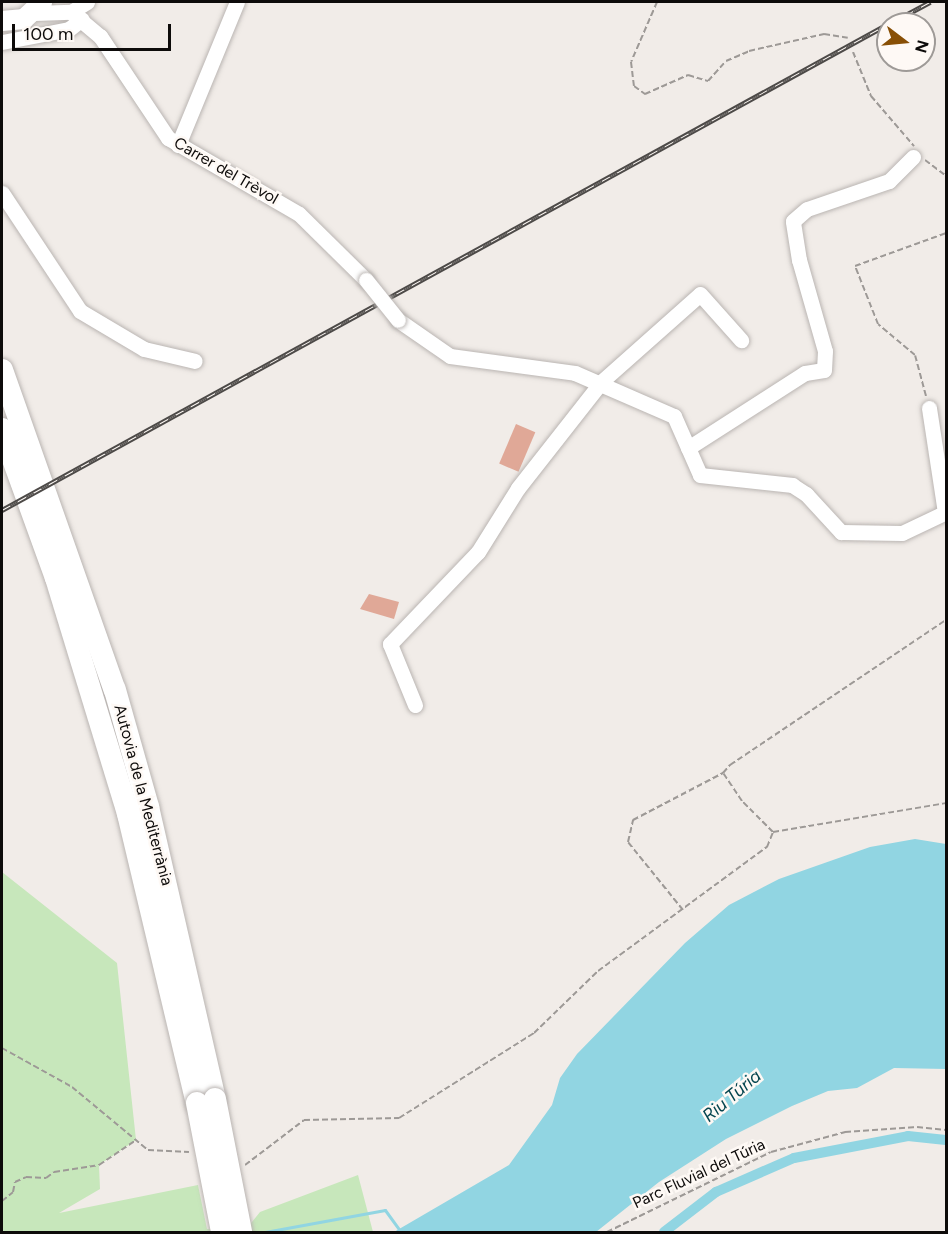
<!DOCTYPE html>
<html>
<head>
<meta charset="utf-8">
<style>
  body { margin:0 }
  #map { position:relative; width:948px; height:1234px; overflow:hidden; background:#f1ece8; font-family:Figtree,sans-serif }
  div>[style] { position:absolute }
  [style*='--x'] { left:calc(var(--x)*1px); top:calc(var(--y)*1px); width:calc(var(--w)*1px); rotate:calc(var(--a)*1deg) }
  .green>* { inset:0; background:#c7e7bb }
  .water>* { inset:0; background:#91d5e2 }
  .stream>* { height:3px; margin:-1.5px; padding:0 1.5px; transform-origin:1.5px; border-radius:1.5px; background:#91d5e2 }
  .canal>* { height:10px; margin:-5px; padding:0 5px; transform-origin:5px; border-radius:5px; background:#91d5e2 }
  .building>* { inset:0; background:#e0a897; transform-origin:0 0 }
  .path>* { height:2px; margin-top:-1px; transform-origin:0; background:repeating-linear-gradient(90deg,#9d9996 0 6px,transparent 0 9px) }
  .roads { filter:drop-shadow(0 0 2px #bab5b2) drop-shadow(0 0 2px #bab5b2) }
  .minor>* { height:15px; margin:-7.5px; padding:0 7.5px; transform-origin:7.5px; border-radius:7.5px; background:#fff }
  .major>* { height:20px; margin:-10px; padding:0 10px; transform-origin:10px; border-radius:10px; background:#fff }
  .highway>* { height:22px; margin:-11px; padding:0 11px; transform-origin:11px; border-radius:11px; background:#fff }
  .rail>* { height:5px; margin-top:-2.5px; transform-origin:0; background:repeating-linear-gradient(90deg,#fef9f5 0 9px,#4d4a48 0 18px); box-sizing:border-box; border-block:2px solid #4d4a48 }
  .bridges { filter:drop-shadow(0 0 2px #bab5b2) drop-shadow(0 0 2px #bab5b2) }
  .minor-bridge>* { height:15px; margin:-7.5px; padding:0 7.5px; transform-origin:7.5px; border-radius:7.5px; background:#fff }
  .highway-bridge>* { height:22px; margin:-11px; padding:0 11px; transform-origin:11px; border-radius:11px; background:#fff }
  span { translate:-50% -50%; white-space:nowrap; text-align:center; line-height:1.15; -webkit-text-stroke:5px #fef9f5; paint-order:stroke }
  .street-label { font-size:16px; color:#0d0b0a }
  .water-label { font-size:18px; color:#064650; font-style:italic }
  .frame { position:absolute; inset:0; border:3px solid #0d0b0a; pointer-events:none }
  .north { position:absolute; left:876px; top:12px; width:60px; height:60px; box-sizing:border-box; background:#fef9f5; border:2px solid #9e9a97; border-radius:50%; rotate:106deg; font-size:16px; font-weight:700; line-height:24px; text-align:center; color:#0d0b0a }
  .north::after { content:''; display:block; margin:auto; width:21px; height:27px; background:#884f05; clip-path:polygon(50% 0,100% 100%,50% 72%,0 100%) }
  .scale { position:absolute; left:12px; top:24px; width:159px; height:27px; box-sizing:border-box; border:3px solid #0d0b0a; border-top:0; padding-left:8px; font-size:18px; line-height:21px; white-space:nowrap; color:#0d0b0a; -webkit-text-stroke:4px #fef9f5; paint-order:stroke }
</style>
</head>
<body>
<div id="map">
  <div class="green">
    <div style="clip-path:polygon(2px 872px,117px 963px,136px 1140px,99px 1165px,100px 1189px,59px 1213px,198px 1185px,207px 1229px,247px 1228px,260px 1212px,358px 1175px,373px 1232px,2px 1232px)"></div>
  </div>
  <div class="water">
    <div style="clip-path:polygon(915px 839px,946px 844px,946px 1069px,894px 1068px,857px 1088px,828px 1091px,792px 1106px,726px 1139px,659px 1182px,596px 1232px,394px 1232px,509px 1165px,552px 1105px,560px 1078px,577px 1054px,685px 943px,729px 905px,779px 879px,870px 847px)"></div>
  </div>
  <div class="stream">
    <div style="--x:103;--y:1232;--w:23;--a:0"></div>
    <div style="--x:265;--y:1232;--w:122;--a:-10.4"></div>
    <div style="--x:385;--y:1210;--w:27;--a:54"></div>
  </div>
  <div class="canal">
    <div style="--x:664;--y:1232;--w:66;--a:-37.6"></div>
    <div style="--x:716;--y:1192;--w:85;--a:-23.6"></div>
    <div style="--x:794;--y:1158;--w:116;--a:-10.9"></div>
    <div style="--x:908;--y:1136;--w:38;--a:6"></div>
  </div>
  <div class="building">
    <div style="left:516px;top:424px;width:21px;height:43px;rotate:23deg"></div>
    <div style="clip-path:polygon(369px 594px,399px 602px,394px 619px,360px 609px)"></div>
  </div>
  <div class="path">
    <div style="--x:657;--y:2;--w:65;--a:113.4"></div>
    <div style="--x:631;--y:62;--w:24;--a:83"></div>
    <div style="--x:634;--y:86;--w:14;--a:36"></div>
    <div style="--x:645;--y:94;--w:47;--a:-23.8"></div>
    <div style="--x:688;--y:75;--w:21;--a:17"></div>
    <div style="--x:708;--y:81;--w:27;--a:-48"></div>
    <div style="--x:726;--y:61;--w:25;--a:-23"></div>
    <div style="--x:749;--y:51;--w:77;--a:-12.8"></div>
    <div style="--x:824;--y:34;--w:24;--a:9"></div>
    <div style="--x:853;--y:52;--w:48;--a:67.8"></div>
    <div style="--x:871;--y:96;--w:66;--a:49.3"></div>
    <div style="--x:925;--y:160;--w:26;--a:37"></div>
    <div style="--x:926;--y:396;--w:42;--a:-105"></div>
    <div style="--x:915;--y:355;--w:48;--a:-140"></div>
    <div style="--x:878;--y:324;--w:62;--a:-111.6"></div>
    <div style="--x:855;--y:266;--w:97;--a:-19.9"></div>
    <div style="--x:773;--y:832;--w:175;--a:-9.5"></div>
    <div style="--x:683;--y:910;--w:87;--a:-129"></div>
    <div style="--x:628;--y:842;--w:23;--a:-77"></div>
    <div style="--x:633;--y:820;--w:102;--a:-27.6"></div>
    <div style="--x:2;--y:1048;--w:80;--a:29.1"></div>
    <div style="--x:72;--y:1087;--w:99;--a:39.7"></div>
    <div style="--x:148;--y:1150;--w:41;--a:2.8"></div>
    <div style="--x:245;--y:1165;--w:74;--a:-37.3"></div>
    <div style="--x:304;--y:1120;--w:95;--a:-1.2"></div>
    <div style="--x:399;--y:1118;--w:160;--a:-32.2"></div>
    <div style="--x:534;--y:1033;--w:89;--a:-44.1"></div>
    <div style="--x:598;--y:971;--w:210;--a:-36.3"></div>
    <div style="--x:767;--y:847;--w:16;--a:-68"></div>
    <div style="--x:773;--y:832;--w:44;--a:-135"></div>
    <div style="--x:742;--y:801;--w:34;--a:-124"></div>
    <div style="--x:723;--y:773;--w:11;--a:-49"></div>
    <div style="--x:730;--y:765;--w:260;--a:-33.9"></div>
    <div style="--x:2;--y:1201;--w:14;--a:-39"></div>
    <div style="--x:13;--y:1192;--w:10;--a:-79"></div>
    <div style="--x:15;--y:1182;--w:12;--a:-24"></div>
    <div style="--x:26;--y:1177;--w:20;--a:3"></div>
    <div style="--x:46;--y:1178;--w:10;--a:-37"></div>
    <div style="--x:54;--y:1172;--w:46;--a:-8.8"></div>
    <div style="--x:99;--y:1165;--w:45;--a:-34"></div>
    <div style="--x:607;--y:1232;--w:182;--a:-26"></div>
    <div style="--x:771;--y:1152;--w:77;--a:-15.1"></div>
    <div style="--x:845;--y:1132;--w:72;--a:-4"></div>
    <div style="--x:917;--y:1127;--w:29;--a:6"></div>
  </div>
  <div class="roads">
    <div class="minor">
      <div style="--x:71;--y:12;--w:38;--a:40"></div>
      <div style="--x:100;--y:36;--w:123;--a:56.3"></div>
      <div style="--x:168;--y:138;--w:151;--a:30.1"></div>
      <div style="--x:299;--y:214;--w:94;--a:44.6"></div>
      <div style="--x:34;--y:13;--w:37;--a:-2"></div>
      <div style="--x:71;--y:12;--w:19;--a:-32"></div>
      <div style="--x:2;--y:42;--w:68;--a:-11"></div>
      <div style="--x:69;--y:29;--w:16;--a:-38"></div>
      <div style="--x:178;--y:145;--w:155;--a:-67.6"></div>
      <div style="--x:2;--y:193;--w:141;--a:56.5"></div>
      <div style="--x:80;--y:311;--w:74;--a:30.7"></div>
      <div style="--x:144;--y:349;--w:52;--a:13.2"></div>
      <div style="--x:398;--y:320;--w:63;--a:34.7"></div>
      <div style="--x:450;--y:356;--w:126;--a:7.7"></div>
      <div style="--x:575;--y:373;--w:108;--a:23.5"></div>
      <div style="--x:674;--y:416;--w:64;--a:66.2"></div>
      <div style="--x:700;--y:475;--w:93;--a:6.2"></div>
      <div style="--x:792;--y:485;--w:17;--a:33"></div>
      <div style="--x:806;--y:494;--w:52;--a:47.4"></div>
      <div style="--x:841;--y:532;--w:61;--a:0.9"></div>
      <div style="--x:902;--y:533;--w:49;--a:-25.5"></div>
      <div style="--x:929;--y:408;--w:105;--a:81.3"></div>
      <div style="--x:688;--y:448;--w:139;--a:-32.7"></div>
      <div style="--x:805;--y:373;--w:19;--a:-9"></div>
      <div style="--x:824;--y:370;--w:19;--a:-87"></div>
      <div style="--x:825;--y:351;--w:95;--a:-105.9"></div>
      <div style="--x:799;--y:260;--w:39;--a:-99"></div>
      <div style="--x:793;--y:221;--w:18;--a:-41"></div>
      <div style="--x:807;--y:209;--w:87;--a:-18.9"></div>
      <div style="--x:889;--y:181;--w:34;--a:-45"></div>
      <div style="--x:415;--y:705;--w:66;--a:-112.3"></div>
      <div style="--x:390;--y:644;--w:127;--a:-46.3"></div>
      <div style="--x:478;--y:552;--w:75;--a:-58"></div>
      <div style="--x:518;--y:488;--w:135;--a:-51.9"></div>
      <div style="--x:601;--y:382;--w:132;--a:-41.6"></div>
      <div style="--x:700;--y:294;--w:62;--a:48.3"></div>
    </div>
    <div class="major">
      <div style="--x:2;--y:21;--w:22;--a:-5"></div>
      <div style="--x:24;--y:19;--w:25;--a:-43"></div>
    </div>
    <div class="highway">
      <div style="--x:2;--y:370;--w:339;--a:70.6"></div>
      <div style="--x:115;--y:690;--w:122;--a:74.2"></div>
      <div style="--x:148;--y:807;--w:300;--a:77.1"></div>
      <div style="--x:2;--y:429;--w:158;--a:70.1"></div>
      <div style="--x:56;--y:578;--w:247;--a:73"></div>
      <div style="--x:128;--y:814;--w:297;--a:76.6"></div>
    </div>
  </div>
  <div class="rail">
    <div style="--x:889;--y:24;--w:47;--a:-28.2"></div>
    <div style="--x:2;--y:510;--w:1011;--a:-28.75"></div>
  </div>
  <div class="bridges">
    <div class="minor-bridge">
      <div style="--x:366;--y:280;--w:51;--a:51.3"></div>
    </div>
    <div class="highway-bridge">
      <div style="--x:215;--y:1099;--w:136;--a:78.9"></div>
      <div style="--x:197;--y:1103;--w:131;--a:79"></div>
    </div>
  </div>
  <div class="street-label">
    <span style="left:226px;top:171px;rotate:30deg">Carrer del Trèvol</span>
    <span style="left:143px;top:795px;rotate:75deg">Autovia de la Mediterrània</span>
    <span style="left:699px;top:1174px;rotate:-25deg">Parc Fluvial del Túria</span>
  </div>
  <div class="water-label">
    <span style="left:732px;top:1096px;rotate:-40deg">Riu Túria</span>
  </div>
  <div class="frame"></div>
  <div class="north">N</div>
  <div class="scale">100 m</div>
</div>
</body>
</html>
